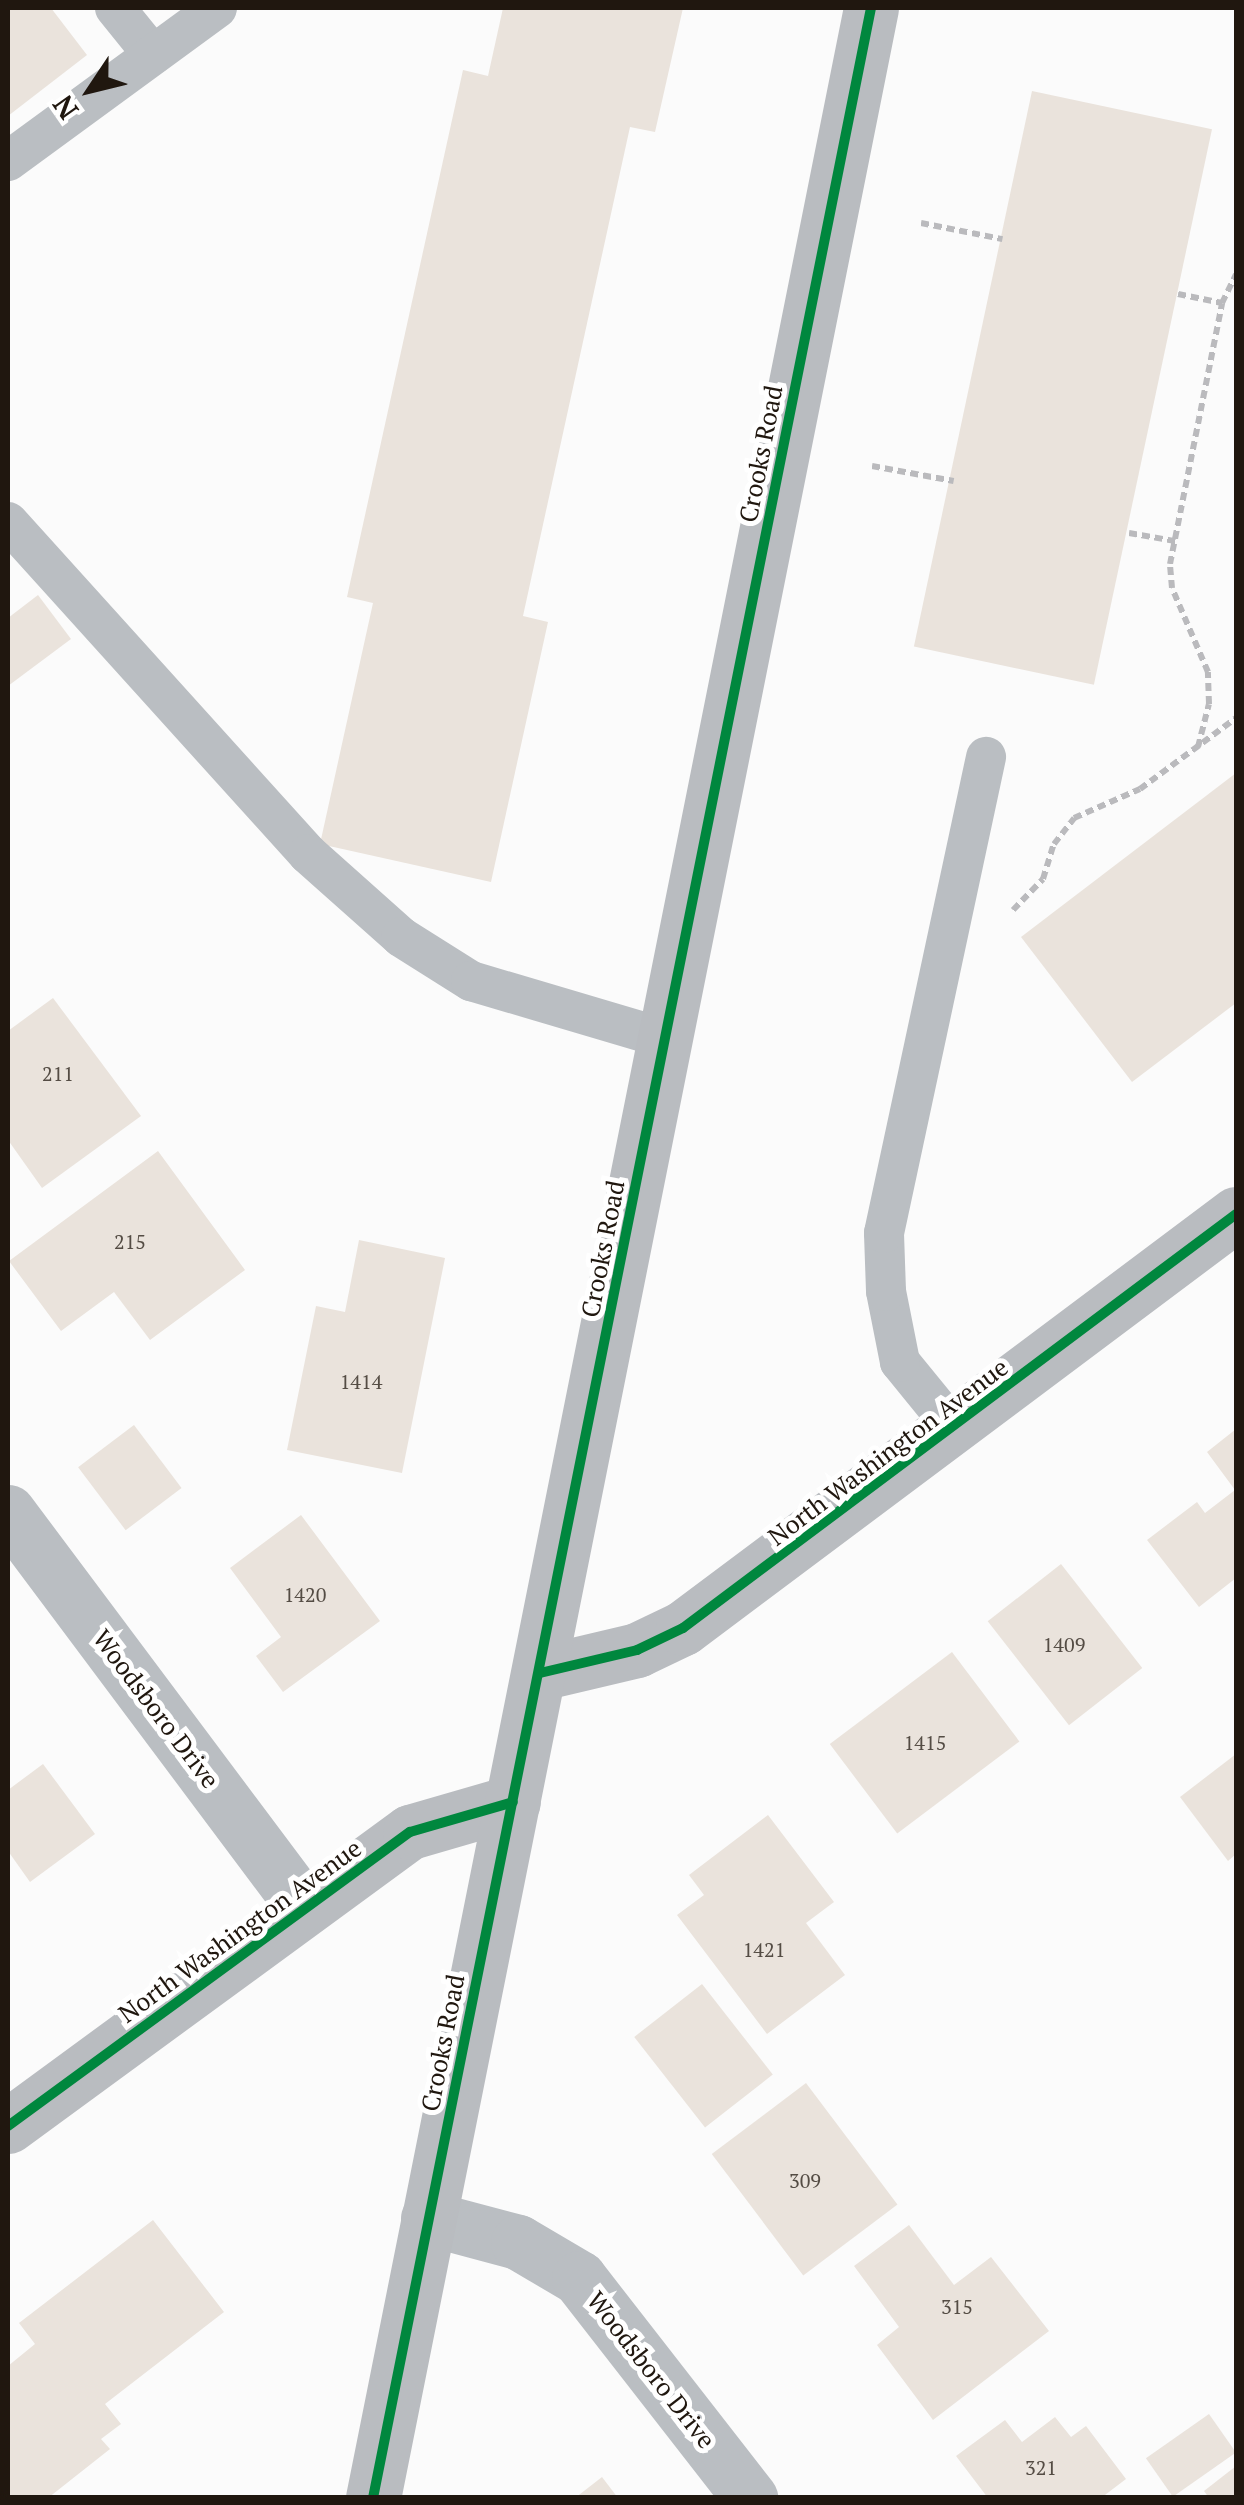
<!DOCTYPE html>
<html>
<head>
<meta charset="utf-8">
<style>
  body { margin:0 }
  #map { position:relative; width:1244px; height:2505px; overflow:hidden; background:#fbfbfb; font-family:"PT Serif",serif }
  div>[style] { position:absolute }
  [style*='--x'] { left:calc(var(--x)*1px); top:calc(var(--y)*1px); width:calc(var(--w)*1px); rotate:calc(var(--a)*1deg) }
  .building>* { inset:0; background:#eae3dc; transform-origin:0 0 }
  .path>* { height:6px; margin-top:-3px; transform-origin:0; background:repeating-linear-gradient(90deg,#bababd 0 8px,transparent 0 13px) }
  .lane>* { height:40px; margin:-20px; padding:0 20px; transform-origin:20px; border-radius:20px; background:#babec2 }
  .street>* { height:55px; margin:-27.5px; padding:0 27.5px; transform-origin:27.5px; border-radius:27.5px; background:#babec2 }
  .secondary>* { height:55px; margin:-27.5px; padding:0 27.5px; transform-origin:27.5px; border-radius:27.5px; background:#b9bcc0 }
  .cycleway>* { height:10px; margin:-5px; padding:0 5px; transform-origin:5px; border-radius:5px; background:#00873e }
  span { translate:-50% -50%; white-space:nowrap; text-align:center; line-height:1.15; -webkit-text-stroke:10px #fff; paint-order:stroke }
  .number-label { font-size:20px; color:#544c44 }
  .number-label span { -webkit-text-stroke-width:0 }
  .street-label { font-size:25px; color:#20170f }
  .frame { position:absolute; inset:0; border:10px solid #20170f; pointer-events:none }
  .north { position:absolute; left:40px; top:40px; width:100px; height:100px; -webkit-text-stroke:8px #fff; paint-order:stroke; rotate:235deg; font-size:28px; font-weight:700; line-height:40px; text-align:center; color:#20170f }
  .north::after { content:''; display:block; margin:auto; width:35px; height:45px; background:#20170f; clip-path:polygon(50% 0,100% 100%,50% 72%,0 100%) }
</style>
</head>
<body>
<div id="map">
  <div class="building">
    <div style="clip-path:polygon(8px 8px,51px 8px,87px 55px,8px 116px)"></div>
    <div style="clip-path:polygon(503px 8px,683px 8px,655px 132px,630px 127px,523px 616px,548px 622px,491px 882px,320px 844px,373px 603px,347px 597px,463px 70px,488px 76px)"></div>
    <div style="left:1032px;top:91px;width:184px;height:568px;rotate:12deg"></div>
    <div style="clip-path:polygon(38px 595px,71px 639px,8px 686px,8px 618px)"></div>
    <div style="clip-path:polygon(1236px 773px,1236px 1003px,1132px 1082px,1021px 937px)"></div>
    <div style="clip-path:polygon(53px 998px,141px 1116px,42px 1188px,8px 1140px,8px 1031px)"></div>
    <div style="clip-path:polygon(158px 1151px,245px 1270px,150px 1340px,114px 1292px,61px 1331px,9px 1261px)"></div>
    <div style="clip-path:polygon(359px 1240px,445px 1258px,402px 1473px,287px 1450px,316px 1306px,345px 1312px)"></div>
    <div style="left:134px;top:1425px;width:79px;height:70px;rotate:53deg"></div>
    <div style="clip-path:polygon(1236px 1429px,1236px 1578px,1199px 1607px,1147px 1540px,1197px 1502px,1205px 1513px,1235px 1490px,1207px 1452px)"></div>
    <div style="clip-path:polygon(301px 1515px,380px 1621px,283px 1692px,256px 1656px,281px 1637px,230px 1568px)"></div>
    <div style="left:1061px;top:1564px;width:132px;height:93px;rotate:52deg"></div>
    <div style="left:952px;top:1652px;width:112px;height:153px;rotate:53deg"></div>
    <div style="clip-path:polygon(1236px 1754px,1236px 1854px,1228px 1861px,1180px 1797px)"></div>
    <div style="clip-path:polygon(43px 1764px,95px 1834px,30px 1882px,8px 1851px,8px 1790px)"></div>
    <div style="clip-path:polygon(768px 1815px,834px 1902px,806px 1923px,845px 1975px,767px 2034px,677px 1915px,704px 1895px,689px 1875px)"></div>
    <div style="left:702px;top:1984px;width:115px;height:86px;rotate:52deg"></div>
    <div style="left:806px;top:2083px;width:152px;height:118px;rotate:53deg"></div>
    <div style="clip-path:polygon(153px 2220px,224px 2312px,105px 2404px,121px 2424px,101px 2439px,110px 2449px,48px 2498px,8px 2498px,8px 2366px,35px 2344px,19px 2323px)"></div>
    <div style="clip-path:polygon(909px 2225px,954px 2285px,991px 2257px,1049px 2331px,933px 2420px,877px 2345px,899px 2327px,854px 2266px)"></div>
    <div style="left:1209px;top:2414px;width:47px;height:77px;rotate:55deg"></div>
    <div style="clip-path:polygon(1055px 2417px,1071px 2437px,1086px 2426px,1126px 2479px,1101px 2498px,988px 2498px,956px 2456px,1005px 2420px,1022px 2442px)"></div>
    <div style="clip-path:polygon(1236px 2466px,1236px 2498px,1209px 2498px,1204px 2491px)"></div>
    <div style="clip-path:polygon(602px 2477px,618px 2498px,575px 2498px)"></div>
  </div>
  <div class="path">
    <div style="--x:921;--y:223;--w:83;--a:11.2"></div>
    <div style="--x:1178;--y:294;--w:45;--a:11.6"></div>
    <div style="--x:872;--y:466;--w:83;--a:10.4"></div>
    <div style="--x:1129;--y:533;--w:47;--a:9.9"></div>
    <div style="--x:1198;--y:747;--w:44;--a:-75.7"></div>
    <div style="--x:1209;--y:704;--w:32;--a:-92"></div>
    <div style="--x:1208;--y:672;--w:91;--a:-113.2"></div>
    <div style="--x:1172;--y:588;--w:24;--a:-95"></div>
    <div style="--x:1170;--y:564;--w:266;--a:-78.7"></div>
    <div style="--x:1222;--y:303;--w:32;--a:-64"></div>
    <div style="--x:1013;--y:910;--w:43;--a:-45.9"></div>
    <div style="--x:1043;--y:879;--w:37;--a:-73"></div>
    <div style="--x:1054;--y:844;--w:33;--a:-52"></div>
    <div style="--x:1074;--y:818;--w:72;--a:-23.7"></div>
    <div style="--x:1140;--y:789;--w:119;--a:-36.5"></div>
  </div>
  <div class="lane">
    <div style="--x:115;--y:8;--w:60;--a:51"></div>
    <div style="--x:8;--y:161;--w:259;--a:-36.2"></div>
    <div style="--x:8;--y:522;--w:447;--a:47.9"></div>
    <div style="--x:308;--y:854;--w:125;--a:41.7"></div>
    <div style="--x:401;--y:937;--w:83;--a:32.2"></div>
    <div style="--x:471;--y:981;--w:201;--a:16.5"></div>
    <div style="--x:953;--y:1427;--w:84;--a:-129.2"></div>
    <div style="--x:900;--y:1362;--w:72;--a:-101.2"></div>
    <div style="--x:886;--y:1291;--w:58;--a:-92"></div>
    <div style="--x:884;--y:1233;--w:487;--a:-77.9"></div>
  </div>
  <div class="street">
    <div style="--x:8;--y:1512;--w:494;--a:53.2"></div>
    <div style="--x:428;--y:2218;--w:93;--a:14.9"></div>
    <div style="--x:518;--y:2242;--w:71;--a:30.5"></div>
    <div style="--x:579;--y:2278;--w:279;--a:52.1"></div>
  </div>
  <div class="secondary">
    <div style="--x:540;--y:1673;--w:100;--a:-13.3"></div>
    <div style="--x:637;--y:1650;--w:51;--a:-25.6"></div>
    <div style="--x:683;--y:1628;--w:691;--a:-36.82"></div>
    <div style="--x:8;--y:2126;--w:498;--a:-36.2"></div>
    <div style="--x:410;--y:1832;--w:107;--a:-16.2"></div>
    <div style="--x:373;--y:2498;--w:2539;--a:-78.69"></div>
  </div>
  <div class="cycleway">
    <div style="--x:540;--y:1673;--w:100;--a:-13.3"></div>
    <div style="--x:637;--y:1650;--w:51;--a:-25.6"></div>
    <div style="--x:683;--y:1628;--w:691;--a:-36.82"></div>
    <div style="--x:8;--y:2126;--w:498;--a:-36.2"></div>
    <div style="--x:410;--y:1832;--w:107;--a:-16.2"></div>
    <div style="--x:373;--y:2498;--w:2539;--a:-78.69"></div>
  </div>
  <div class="number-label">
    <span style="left:58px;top:1073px">211</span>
    <span style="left:130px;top:1241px">215</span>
    <span style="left:361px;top:1381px">1414</span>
    <span style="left:305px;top:1594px">1420</span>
    <span style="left:1064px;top:1644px">1409</span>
    <span style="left:925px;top:1742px">1415</span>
    <span style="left:764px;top:1949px">1421</span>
    <span style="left:805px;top:2180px">309</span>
    <span style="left:957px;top:2306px">315</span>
    <span style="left:1041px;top:2467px">321</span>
  </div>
  <div class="street-label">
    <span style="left:761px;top:454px;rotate:-79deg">Crooks Road</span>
    <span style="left:603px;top:1249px;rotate:-79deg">Crooks Road</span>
    <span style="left:888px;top:1452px;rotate:-37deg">North Washington Avenue</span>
    <span style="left:156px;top:1709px;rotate:53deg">Woodsboro Drive</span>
    <span style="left:240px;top:1931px;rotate:-36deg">North Washington Avenue</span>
    <span style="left:443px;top:2043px;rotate:-79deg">Crooks Road</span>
    <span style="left:651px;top:2370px;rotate:52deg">Woodsboro Drive</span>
  </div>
  <div class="frame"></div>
  <div class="north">N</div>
</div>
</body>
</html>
